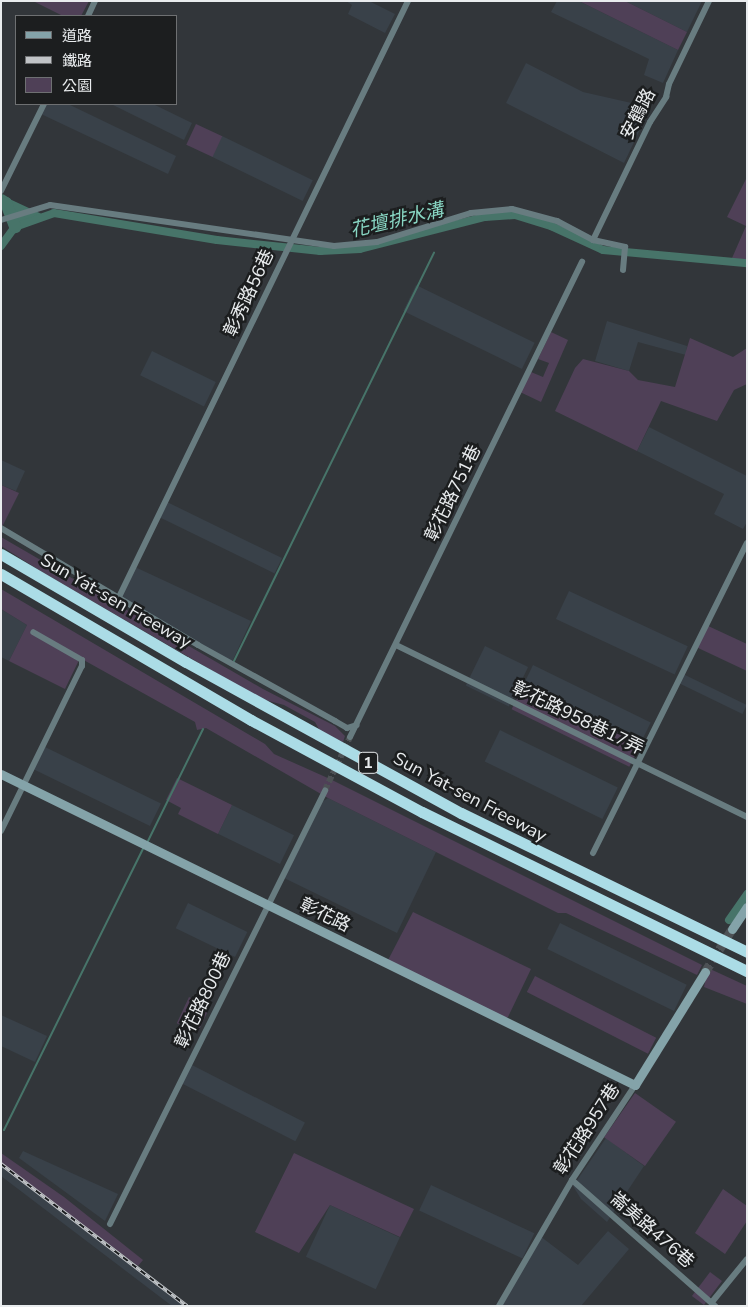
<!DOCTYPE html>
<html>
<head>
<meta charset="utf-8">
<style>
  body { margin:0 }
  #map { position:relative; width:748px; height:1307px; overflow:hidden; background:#32363a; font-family:"Nunito Sans","Noto Sans TC",sans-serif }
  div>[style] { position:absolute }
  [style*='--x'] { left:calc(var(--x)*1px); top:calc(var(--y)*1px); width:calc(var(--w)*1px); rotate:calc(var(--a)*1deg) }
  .built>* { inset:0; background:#394149; transform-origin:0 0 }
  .green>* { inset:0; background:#4f4057; transform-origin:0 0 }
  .water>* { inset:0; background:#477469 }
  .stream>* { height:2px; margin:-1px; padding:0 1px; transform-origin:1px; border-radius:1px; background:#477469 }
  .canal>* { height:8px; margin:-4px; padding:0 4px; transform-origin:4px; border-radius:4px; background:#477469 }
  .river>* { height:12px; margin:-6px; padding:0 6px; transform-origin:6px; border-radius:6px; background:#477469 }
  .street-tunnel>* { height:6px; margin-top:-3px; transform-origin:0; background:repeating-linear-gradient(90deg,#4d5155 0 6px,transparent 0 9px) }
  .secondary-tunnel>* { height:9px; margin-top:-4.5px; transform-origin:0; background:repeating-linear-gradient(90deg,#4d5155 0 9px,transparent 0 13.5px) }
  .street>* { height:6px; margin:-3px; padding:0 3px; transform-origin:3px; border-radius:3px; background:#687c80 }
  .secondary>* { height:9px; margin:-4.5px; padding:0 4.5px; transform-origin:4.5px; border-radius:4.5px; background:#84a3a9 }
  .highway>* { height:11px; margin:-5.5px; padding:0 5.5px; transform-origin:5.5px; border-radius:5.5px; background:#abdce6 }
  .rail>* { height:4px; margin-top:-2px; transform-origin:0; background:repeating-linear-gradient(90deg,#1c1e1f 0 5.5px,#c0c3c6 0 11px); box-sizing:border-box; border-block:1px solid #c0c3c6 }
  span { translate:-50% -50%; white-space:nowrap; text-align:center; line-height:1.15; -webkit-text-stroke:5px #1c1e1f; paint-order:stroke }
  .shield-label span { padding:1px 4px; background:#1c1e1f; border:1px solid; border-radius:4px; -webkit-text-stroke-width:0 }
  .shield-label { font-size:16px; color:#e9ecee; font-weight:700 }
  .street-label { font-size:18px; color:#e9ecee }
  .water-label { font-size:19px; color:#88d6c3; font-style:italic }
  .frame { position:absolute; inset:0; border:2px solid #e9ecee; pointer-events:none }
  .legend { position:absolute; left:15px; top:15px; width:162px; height:90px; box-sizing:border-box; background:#1c1e1f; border:1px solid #6e7072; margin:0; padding:6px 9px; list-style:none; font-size:15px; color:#e9ecee }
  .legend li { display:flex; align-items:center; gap:10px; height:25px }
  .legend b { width:25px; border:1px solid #6e7072 }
</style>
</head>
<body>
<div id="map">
  <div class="built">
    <div style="clip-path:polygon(346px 1px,369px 1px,395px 14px,385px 33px,348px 14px,352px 5px)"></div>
    <div style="clip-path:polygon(557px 1px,579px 1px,678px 50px,663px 83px,644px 75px,649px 59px,551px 12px)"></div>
    <div style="clip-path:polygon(625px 1px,702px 1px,687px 32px)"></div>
    <div style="clip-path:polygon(526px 63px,583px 92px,636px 104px,649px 111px,624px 163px,506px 103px)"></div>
    <div style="clip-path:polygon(46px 104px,68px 104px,176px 156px,168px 174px,41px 114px)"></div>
    <div style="clip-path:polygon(111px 104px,153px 104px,192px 123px,184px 140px)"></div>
    <div style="left:222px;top:136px;width:101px;height:23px;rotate:26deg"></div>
    <div style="left:416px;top:285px;width:132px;height:29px;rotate:26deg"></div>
    <div style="clip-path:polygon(607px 321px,687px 346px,686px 355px,638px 342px,629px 371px,595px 361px)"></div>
    <div style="left:152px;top:351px;width:71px;height:27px;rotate:26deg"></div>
    <div style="clip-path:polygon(649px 427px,747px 476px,747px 522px,743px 529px,714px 514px,724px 494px,637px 451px)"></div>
    <div style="clip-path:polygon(1px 460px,25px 471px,16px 491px,1px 485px)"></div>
    <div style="left:167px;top:502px;width:128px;height:17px;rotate:26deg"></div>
    <div style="clip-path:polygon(135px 567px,251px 621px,231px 664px,120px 598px)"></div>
    <div style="left:569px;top:591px;width:131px;height:31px;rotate:25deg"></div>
    <div style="clip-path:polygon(1px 609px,27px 625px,9px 661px,1px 657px)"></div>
    <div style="left:485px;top:646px;width:48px;height:44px;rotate:26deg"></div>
    <div style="left:533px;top:665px;width:131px;height:23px;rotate:26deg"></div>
    <div style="left:683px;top:674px;width:71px;height:10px;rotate:26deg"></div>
    <div style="left:500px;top:730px;width:131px;height:35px;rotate:26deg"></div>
    <div style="left:45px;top:747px;width:129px;height:25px;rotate:26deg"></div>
    <div style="clip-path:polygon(328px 798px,436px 852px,397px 933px,282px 877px,319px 804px)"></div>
    <div style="left:232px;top:805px;width:69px;height:32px;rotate:26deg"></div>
    <div style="left:188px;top:903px;width:66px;height:28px;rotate:26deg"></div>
    <div style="left:560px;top:923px;width:141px;height:29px;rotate:26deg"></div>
    <div style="clip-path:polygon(1px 1015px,47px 1036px,35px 1062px,1px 1046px)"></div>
    <div style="left:190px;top:1064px;width:129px;height:21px;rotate:27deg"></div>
    <div style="clip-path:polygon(606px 1138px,644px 1166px,607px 1222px,581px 1199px,573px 1186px)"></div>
    <div style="clip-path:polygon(23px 1151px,118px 1194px,105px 1221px,19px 1158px)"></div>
    <div style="clip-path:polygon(1px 1164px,138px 1266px,189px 1306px,172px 1306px,1px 1176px)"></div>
    <div style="left:431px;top:1185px;width:114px;height:28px;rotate:25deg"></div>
    <div style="left:330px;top:1205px;width:77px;height:57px;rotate:25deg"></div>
    <div style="clip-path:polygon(608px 1231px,629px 1249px,581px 1306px,500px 1306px,540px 1236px,578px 1265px)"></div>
  </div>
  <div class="green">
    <div style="clip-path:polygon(33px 1px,89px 1px,81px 16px,63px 16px)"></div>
    <div style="clip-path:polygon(579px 1px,625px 1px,687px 32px,678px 50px)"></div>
    <div style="left:196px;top:124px;width:29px;height:23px;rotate:25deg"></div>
    <div style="clip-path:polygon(747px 177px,747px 266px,729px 265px,746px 226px,727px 217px)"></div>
    <div style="clip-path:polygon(551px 332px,568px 340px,541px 402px,520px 392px,531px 372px,543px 377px,549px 363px,538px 359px)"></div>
    <div style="clip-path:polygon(690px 338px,733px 357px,747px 348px,747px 384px,734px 390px,717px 421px,661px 401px,637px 451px,555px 411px,575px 368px,583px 359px,629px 371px,638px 380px,675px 387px)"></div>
    <div style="clip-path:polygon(1px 485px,19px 493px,1px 529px)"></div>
    <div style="clip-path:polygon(1px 537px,263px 689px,335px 726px,345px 736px,343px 742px,320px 731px,315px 722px,284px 705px,261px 699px,42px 572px,1px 546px)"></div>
    <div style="clip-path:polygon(1px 589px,265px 744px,274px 754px,330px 779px,702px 965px,697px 975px,566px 913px,558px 913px,328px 798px,206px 728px,197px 730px,195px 722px,80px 658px,65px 689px,9px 661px,27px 625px,1px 609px)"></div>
    <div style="clip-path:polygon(706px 625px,747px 644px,747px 671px,696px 647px)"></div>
    <div style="left:523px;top:686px;width:131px;height:26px;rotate:26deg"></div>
    <div style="clip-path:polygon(177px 778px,232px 805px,218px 834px,178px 814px,181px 808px,166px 800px)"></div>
    <div style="clip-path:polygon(413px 912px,531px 969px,508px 1017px,504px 1019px,387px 962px)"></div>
    <div style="clip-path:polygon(708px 968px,747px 986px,747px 1004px,704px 987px)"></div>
    <div style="left:535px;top:976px;width:136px;height:18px;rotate:27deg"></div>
    <div style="left:189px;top:997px;width:23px;height:29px;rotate:25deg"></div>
    <div style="left:635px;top:1093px;width:50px;height:54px;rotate:35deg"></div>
    <div style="clip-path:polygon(1px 1153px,64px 1197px,143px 1260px,138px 1266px,1px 1164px)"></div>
    <div style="clip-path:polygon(294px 1153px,414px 1209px,400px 1237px,330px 1205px,299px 1253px,255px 1232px)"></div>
    <div style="clip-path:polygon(723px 1189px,747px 1206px,747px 1221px,725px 1254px,695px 1233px)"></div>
    <div style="left:710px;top:1272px;width:15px;height:30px;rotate:37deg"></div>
  </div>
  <div class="water">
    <div style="clip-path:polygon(1px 195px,46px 216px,56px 216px,34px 218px,15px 227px)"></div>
  </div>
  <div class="stream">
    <div style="--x:233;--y:663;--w:457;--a:-63.9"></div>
    <div style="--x:147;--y:843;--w:127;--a:-63.8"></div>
    <div style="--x:4;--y:1130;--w:316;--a:-63.7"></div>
  </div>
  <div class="canal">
    <div style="--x:1;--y:246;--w:24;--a:-54"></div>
    <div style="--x:15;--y:227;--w:41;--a:-19.7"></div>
    <div style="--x:54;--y:213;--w:165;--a:9.4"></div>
    <div style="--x:217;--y:240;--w:104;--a:6.1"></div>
    <div style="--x:320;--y:251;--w:40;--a:-2.9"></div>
    <div style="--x:360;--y:249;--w:129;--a:-14.4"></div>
    <div style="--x:485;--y:217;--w:30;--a:-4"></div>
    <div style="--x:515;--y:215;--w:38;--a:17"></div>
    <div style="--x:551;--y:226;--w:57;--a:24.8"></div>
    <div style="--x:603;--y:250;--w:145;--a:5.2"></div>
    <div style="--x:729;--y:920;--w:32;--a:-55"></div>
  </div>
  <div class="river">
    <div style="--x:1;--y:200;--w:6;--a:31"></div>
    <div style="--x:6;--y:203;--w:26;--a:69"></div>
  </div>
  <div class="street-tunnel">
    <div style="--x:325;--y:790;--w:59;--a:-64.7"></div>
  </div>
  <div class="secondary-tunnel">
    <div style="--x:705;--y:972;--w:51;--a:-57.9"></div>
  </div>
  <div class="street">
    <div style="--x:88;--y:16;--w:17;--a:-65"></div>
    <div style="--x:1;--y:191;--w:97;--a:-63.7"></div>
    <div style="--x:1;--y:220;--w:51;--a:-17"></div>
    <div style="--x:50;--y:205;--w:287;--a:8.2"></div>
    <div style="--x:334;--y:246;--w:43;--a:-5.3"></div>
    <div style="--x:377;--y:242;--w:98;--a:-17.1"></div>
    <div style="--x:471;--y:213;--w:41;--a:-5.6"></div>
    <div style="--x:512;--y:209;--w:47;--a:14.9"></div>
    <div style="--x:557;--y:221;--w:41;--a:27.8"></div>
    <div style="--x:593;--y:240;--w:33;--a:12"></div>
    <div style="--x:625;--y:247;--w:23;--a:95"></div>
    <div style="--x:593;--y:240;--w:131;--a:-64.2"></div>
    <div style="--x:650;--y:122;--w:30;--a:-57"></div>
    <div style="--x:666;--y:97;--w:13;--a:-77"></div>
    <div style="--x:669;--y:84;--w:92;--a:-64.3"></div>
    <div style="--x:1;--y:528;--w:229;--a:30.7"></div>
    <div style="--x:198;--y:645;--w:157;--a:29"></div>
    <div style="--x:335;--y:721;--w:14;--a:30"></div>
    <div style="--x:347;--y:728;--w:10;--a:-17"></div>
    <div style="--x:118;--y:599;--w:665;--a:-64.13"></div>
    <div style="--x:396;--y:645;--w:391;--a:26.1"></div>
    <div style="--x:350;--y:737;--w:529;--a:-63.97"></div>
    <div style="--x:1;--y:831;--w:184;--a:-63.9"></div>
    <div style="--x:82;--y:666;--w:6;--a:-90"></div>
    <div style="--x:82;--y:660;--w:56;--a:-150.3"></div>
    <div style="--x:593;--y:853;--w:346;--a:-63.6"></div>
    <div style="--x:572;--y:1180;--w:191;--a:41.4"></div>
    <div style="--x:110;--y:1224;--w:484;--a:-63.6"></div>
    <div style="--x:712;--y:1302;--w:55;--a:-50.9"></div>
    <div style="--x:499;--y:1306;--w:146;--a:-59.9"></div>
    <div style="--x:572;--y:1180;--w:114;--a:-56.4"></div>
  </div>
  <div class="secondary">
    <div style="--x:1;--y:774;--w:706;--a:26.13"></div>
    <div style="--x:635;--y:1085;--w:133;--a:-58.2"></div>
    <div style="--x:732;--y:929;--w:27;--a:-56"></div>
  </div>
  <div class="highway">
    <div style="--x:1;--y:554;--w:214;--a:30.3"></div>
    <div style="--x:186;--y:662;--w:314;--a:28.8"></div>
    <div style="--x:461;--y:813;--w:318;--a:25.9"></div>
    <div style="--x:1;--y:574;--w:290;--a:30.3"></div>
    <div style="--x:251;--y:720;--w:194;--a:28.3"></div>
    <div style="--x:422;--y:812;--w:362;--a:26.1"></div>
  </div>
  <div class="rail">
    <div style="--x:1;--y:1164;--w:234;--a:37.4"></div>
  </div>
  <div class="shield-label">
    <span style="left:368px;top:763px">1</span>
  </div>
  <div class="street-label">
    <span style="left:638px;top:114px;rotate:-63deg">安鶴路</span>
    <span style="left:249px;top:293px;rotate:-65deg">彰秀路56巷</span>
    <span style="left:453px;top:493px;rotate:-64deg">彰花路751巷</span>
    <span style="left:116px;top:601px;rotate:30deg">Sun Yat-sen Freeway</span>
    <span style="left:578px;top:718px;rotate:26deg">彰花路958巷17弄</span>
    <span style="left:470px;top:797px;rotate:28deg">Sun Yat-sen Freeway</span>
    <span style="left:325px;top:915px;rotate:26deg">彰花路</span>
    <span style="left:203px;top:1000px;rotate:-64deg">彰花路800巷</span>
    <span style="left:587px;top:1129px;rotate:-57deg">彰花路957巷</span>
    <span style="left:652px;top:1230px;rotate:41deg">崙美路476巷</span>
  </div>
  <div class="water-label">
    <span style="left:397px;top:221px;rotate:-13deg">花壇排水溝</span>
  </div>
  <div class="frame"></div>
  <ul class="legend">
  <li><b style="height:6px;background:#84a3a9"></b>道路</li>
  <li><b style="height:6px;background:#c0c3c6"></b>鐵路</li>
  <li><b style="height:14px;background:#4f4057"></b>公園</li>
  </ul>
</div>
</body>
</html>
